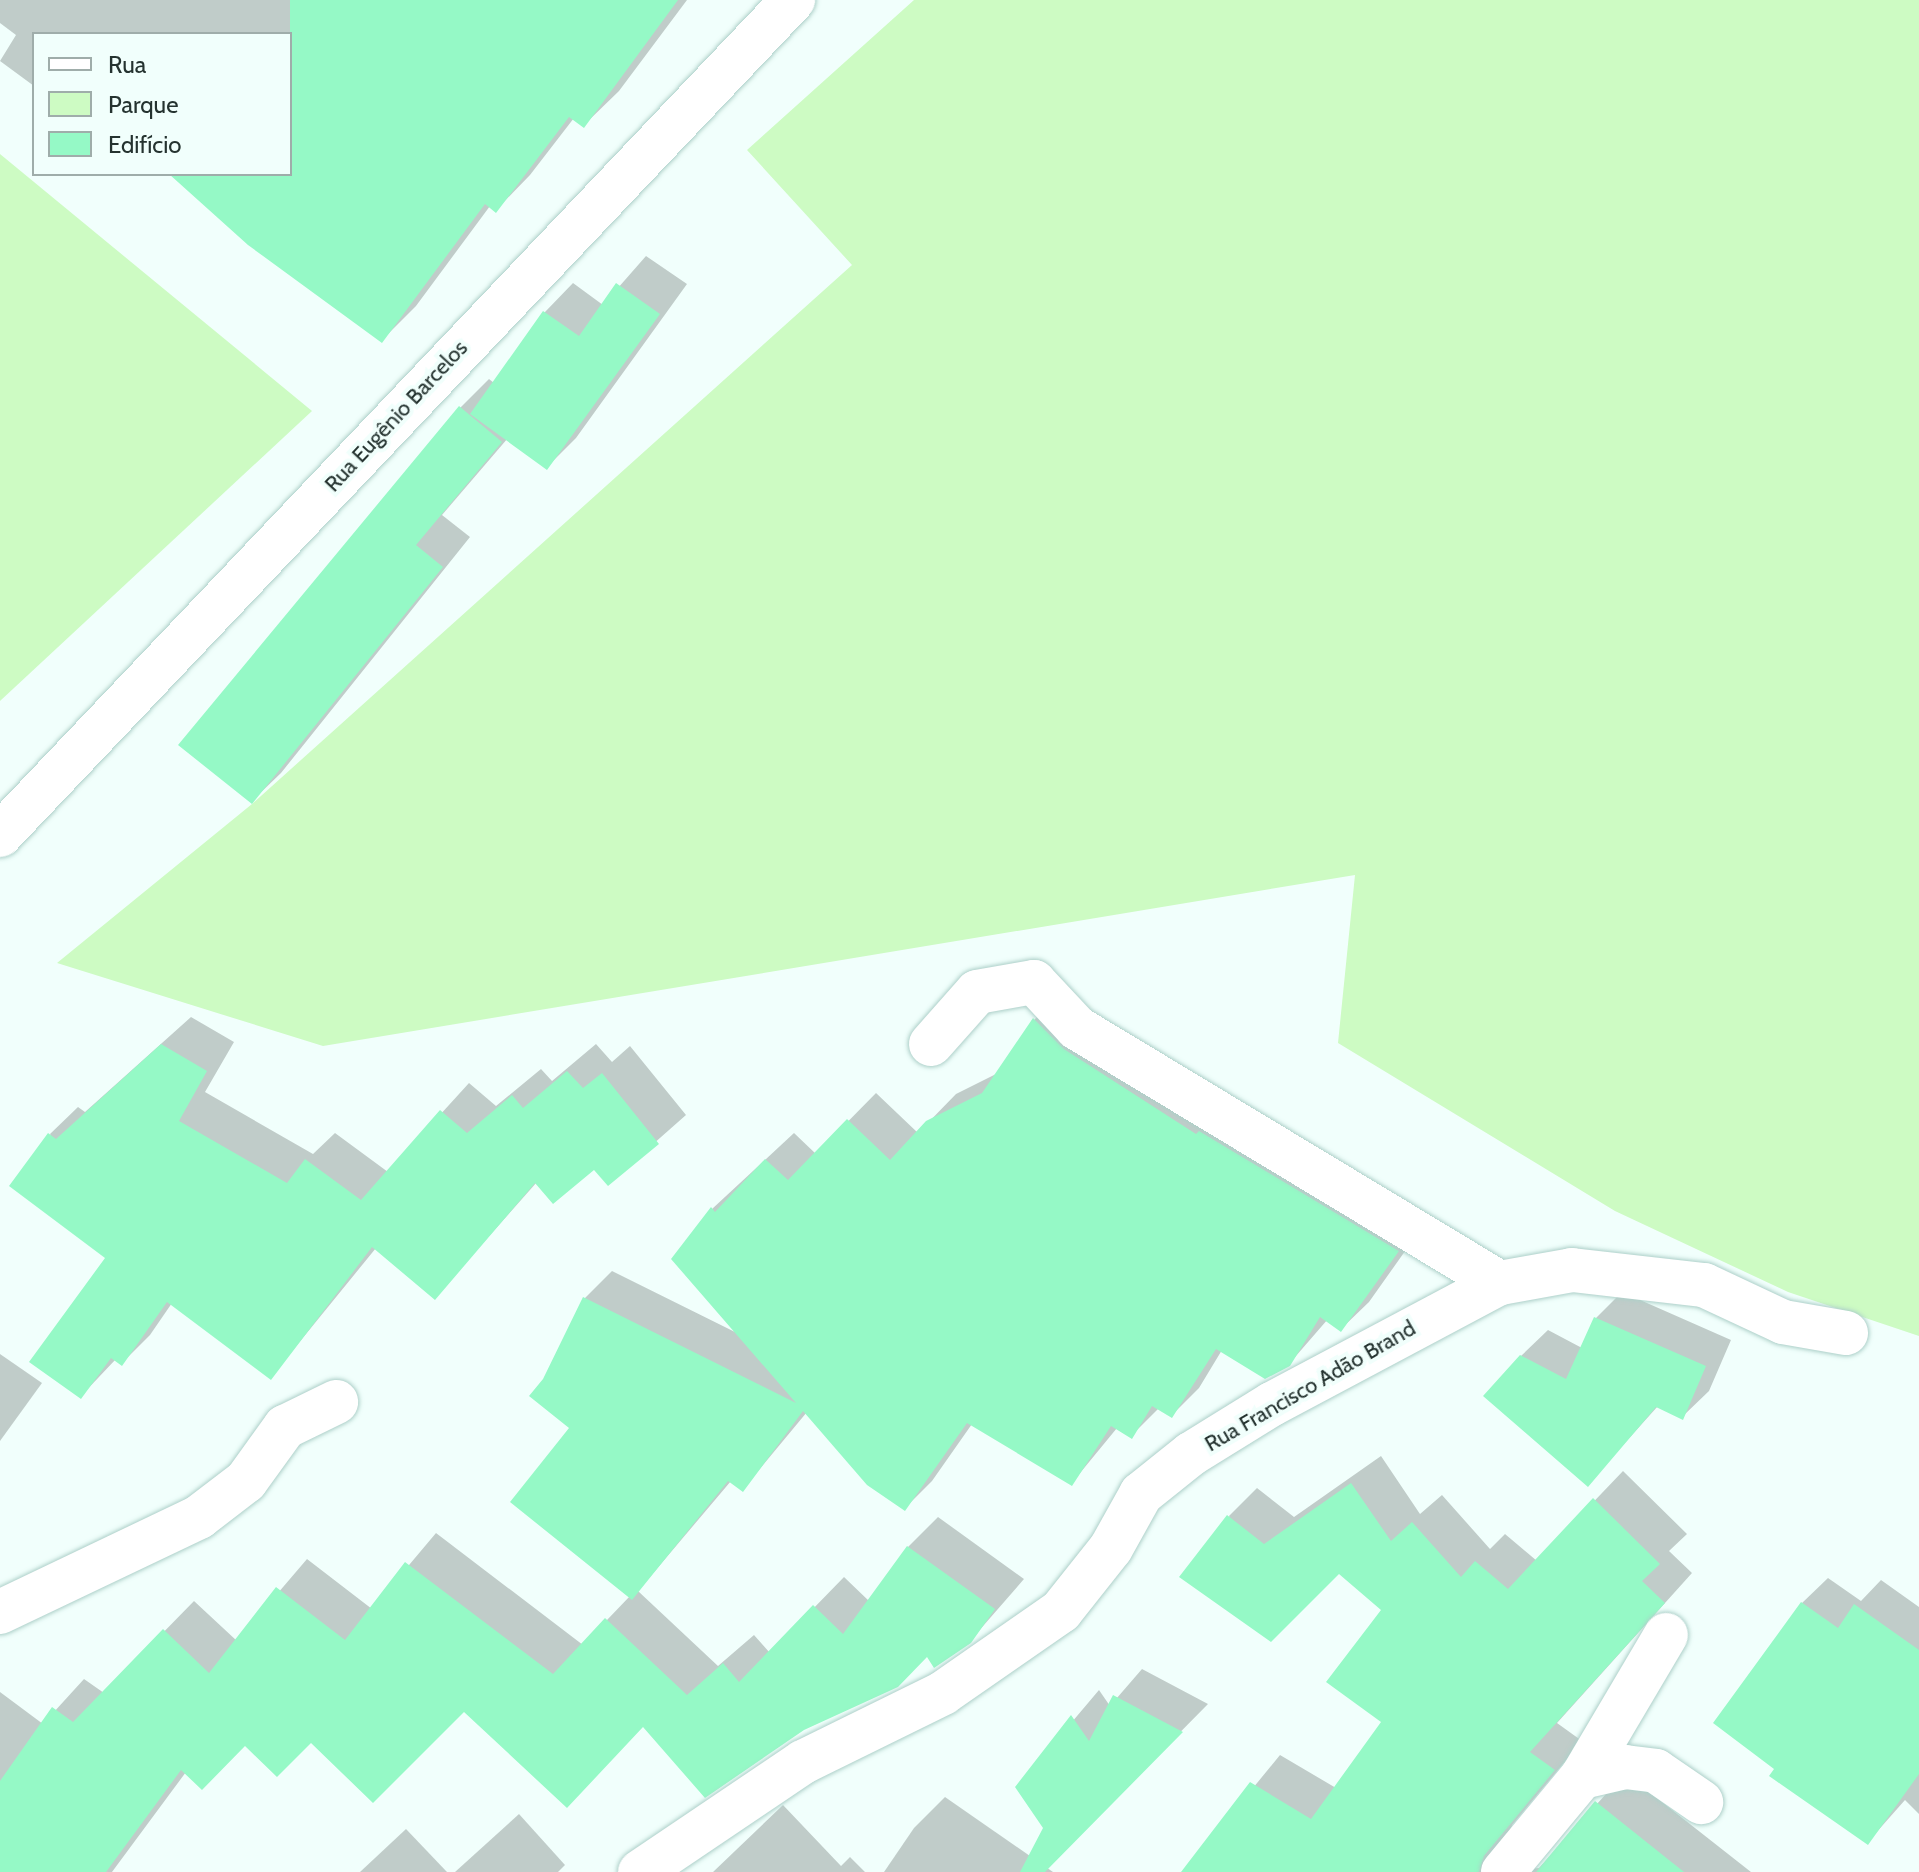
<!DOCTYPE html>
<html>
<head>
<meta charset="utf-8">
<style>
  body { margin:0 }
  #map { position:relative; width:1919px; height:1872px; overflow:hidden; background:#f1fffc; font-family:Cabin,sans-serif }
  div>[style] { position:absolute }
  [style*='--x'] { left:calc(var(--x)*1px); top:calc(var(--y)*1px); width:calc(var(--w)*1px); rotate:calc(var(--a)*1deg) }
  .green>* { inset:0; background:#cdfbc3 }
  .shadow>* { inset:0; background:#0003 }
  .building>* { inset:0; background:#95f9c6 }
  .roads { filter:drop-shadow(0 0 2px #add0c9) drop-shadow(0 0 2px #add0c9) }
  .street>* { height:44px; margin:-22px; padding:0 22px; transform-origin:22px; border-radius:22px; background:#fff }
  .secondary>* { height:44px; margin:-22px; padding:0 22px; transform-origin:22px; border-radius:22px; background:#fff }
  span { translate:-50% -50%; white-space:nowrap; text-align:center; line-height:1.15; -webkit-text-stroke:8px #f1fffc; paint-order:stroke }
  .street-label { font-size:22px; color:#253330 }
  .legend { position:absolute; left:32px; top:32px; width:260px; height:144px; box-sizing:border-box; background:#f1fffc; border:2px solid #9fadaa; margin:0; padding:10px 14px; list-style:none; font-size:24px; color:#253330 }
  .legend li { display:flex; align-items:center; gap:16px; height:40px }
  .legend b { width:40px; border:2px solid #9fadaa }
</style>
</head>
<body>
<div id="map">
  <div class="green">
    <div style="clip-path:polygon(914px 0,1919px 0,1919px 1336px,1788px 1292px,1615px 1211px,1338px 1043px,1355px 875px,323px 1046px,57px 963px,252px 804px,852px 265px,747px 150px)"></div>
    <div style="clip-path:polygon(0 154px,312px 411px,0 701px)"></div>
  </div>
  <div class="shadow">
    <div style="clip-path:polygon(0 0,687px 0,619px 91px,584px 125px,574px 118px,530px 175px,496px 210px,490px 206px,416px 306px,382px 340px,172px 174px,290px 174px,290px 34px,34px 34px,34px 86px,0 61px,16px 35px,0 23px)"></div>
    <div style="clip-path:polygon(646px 256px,687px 284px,576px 438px,547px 467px,508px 438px,442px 515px,470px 537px,281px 773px,252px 801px,181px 745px,461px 407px,489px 379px,494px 383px,545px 312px,573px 283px,603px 305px)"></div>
    <div style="clip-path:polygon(1062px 992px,1091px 1022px,1425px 1223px,1369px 1302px,1341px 1329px,1328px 1319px,1289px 1364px,1222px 1350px,1199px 1388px,1171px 1416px,1159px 1408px,1131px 1436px,1117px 1428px,1071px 1484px,972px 1424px,932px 1481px,904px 1509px,807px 1412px,743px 1489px,731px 1481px,638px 1591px,718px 1666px,754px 1635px,770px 1653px,844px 1577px,869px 1601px,908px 1547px,938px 1517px,1024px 1579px,970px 1641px,644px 1725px,464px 1709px,311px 1740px,246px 1743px,186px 1772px,112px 1872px,0 1871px,0 1692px,43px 1724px,84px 1679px,104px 1693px,194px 1601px,237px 1641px,307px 1559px,372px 1609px,436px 1533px,583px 1645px,630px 1596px,572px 1428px,544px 1380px,585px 1298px,612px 1271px,739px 1334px,712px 1209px,794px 1133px,816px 1154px,876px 1093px,918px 1133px,956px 1094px,998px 1073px,1035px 1019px)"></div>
    <div style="clip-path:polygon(191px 1017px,234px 1042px,205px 1092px,313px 1154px,335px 1133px,388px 1172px,469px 1083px,496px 1106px,541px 1069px,552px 1081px,596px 1044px,612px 1062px,630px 1046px,686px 1115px,609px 1183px,594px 1167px,537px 1182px,435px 1297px,376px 1248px,271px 1377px,172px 1303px,150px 1335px,122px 1363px,116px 1359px,81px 1396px,108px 1258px,50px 1134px,78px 1107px,85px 1112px)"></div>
    <div style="clip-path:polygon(1622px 1292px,1731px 1340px,1709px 1391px,1682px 1417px,1658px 1406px,1588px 1484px,1521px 1356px,1548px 1330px,1582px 1348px,1596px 1318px)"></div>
    <div style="clip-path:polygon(0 1354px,42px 1383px,0 1441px)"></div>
    <div style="clip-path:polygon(1381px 1456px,1420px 1514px,1442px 1495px,1490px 1549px,1505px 1534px,1537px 1561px,1623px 1471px,1687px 1534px,1669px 1551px,1692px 1573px,1557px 1723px,1582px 1741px,1512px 1825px,1508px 1852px,1527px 1869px,1539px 1868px,1625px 1773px,1751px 1872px,1184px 1872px,1280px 1755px,1336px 1788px,1384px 1721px,1383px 1610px,1339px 1571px,1271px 1640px,1229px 1516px,1257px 1488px,1294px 1517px)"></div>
    <div style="clip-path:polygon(1828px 1578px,1861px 1601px,1881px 1580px,1919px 1607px,1919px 1814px,1905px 1800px,1867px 1843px,1777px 1768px,1802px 1603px)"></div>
    <div style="clip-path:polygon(1142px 1669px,1208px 1704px,1062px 1852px,1017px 1787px,1099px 1690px,1110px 1706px)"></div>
    <div style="clip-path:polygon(945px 1797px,1053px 1872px,884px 1872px,914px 1828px)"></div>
    <div style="clip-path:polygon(783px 1805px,841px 1866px,850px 1857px,865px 1872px,713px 1872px)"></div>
    <div style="clip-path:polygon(519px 1814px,565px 1865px,558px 1872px,455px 1872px)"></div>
    <div style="clip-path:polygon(406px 1829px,447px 1872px,360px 1872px)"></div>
  </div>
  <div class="building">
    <div style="clip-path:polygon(290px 0,678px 0,584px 128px,569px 117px,496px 213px,485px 204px,382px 343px,248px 245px,169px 174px,290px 174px)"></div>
    <div style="clip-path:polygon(616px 283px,660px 314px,547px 470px,470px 414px,543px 311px,579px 336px)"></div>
    <div style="clip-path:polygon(459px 406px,502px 442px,416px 545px,443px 567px,252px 804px,178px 745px)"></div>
    <div style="clip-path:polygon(1033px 1018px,1064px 1049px,1196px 1134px,1199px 1131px,1399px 1251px,1341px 1332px,1320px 1317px,1290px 1366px,1265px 1379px,1216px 1349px,1172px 1418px,1152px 1406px,1132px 1439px,1111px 1426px,1072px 1486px,967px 1423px,905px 1511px,867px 1485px,803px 1411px,743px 1492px,728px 1481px,632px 1600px,510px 1502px,569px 1428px,529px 1396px,543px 1379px,583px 1297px,796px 1403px,671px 1259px,711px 1207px,715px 1212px,765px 1159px,788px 1180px,847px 1119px,890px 1160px,926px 1121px,982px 1093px)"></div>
    <div style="clip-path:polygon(161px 1044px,207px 1071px,179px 1121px,287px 1183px,305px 1159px,361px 1200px,440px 1110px,467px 1133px,512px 1095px,523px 1108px,567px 1071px,583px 1088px,602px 1073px,659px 1144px,608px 1186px,594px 1170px,553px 1204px,535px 1183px,435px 1300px,372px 1247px,271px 1380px,167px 1302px,122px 1366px,111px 1358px,81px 1399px,29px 1362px,105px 1258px,9px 1186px,48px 1133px,56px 1139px)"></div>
    <div style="clip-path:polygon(1594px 1317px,1706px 1366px,1683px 1420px,1656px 1407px,1588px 1487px,1483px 1396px,1520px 1355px,1566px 1379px)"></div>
    <div style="clip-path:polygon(1351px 1483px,1391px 1541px,1412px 1522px,1461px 1577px,1475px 1561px,1508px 1589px,1593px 1498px,1660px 1564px,1642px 1581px,1665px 1603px,1530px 1752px,1555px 1770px,1484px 1856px,1479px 1872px,1181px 1872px,1250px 1782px,1311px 1819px,1381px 1722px,1326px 1682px,1381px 1610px,1339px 1574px,1271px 1642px,1179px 1577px,1227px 1515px,1264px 1544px)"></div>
    <div style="clip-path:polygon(907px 1546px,995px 1609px,971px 1643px,934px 1668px,927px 1657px,898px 1687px,804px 1730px,705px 1798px,643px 1727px,567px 1808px,464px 1712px,373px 1803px,311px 1743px,277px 1777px,245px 1746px,202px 1790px,181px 1770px,106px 1872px,0 1872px,0 1781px,52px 1707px,73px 1722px,163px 1629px,209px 1673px,276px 1587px,345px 1640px,405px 1562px,553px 1674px,605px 1618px,687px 1695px,723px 1663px,739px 1682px,813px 1605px,843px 1634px)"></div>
    <div style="clip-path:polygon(1801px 1602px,1838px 1628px,1854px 1604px,1919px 1650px,1919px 1774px,1868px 1845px,1769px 1776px,1774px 1769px,1713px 1723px)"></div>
    <div style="clip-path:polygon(1113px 1695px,1183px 1732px,1045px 1872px,1020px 1872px,1043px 1828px,1015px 1787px,1071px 1715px,1089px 1741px)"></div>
    <div style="clip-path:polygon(1595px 1801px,1684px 1872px,1536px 1872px)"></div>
  </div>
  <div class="roads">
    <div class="street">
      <div style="--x:931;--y:1044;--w:69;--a:-48.5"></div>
      <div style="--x:977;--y:992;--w:58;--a:-10"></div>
      <div style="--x:1034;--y:982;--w:63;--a:46.9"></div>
      <div style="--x:1077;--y:1028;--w:494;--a:31.1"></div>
      <div style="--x:0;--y:1612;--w:221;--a:-25.5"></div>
      <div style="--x:199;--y:1517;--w:59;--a:-37.5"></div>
      <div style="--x:246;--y:1481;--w:67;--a:-54.2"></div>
      <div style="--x:285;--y:1427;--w:57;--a:-26.1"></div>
      <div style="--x:1582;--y:1777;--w:165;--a:-59.4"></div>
      <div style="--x:640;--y:1872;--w:197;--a:-34"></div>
      <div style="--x:803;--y:1762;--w:156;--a:-26.2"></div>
      <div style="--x:943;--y:1693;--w:144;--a:-34.8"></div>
      <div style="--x:1061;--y:1611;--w:80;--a:-51.6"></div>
      <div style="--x:1111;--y:1548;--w:62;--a:-60.9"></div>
      <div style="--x:1141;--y:1494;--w:64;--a:-38.7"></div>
      <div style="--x:1191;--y:1454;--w:95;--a:-31.7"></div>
      <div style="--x:1272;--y:1404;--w:258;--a:-28"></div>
      <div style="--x:1500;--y:1283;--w:73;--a:-10.2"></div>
      <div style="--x:1572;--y:1270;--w:133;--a:6.5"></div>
      <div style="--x:1704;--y:1285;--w:87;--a:25.1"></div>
      <div style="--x:1783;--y:1322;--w:64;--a:9.9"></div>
      <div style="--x:1503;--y:1872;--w:124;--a:-50.3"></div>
      <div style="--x:1582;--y:1777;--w:44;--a:-13.1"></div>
      <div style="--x:1625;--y:1767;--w:31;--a:7"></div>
      <div style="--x:1656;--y:1771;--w:55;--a:34.6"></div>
    </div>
    <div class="secondary">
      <div style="--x:0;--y:835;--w:1152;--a:-46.48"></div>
    </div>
  </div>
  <div class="street-label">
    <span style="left:396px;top:416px;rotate:-47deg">Rua Eugênio Barcelos</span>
    <span style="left:1310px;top:1386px;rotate:-30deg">Rua Francisco Adão Brand</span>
  </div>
  <ul class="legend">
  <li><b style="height:10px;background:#fff"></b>Rua</li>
  <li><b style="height:22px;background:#cdfbc3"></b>Parque</li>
  <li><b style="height:22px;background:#95f9c6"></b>Edifício</li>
  </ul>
</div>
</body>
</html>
